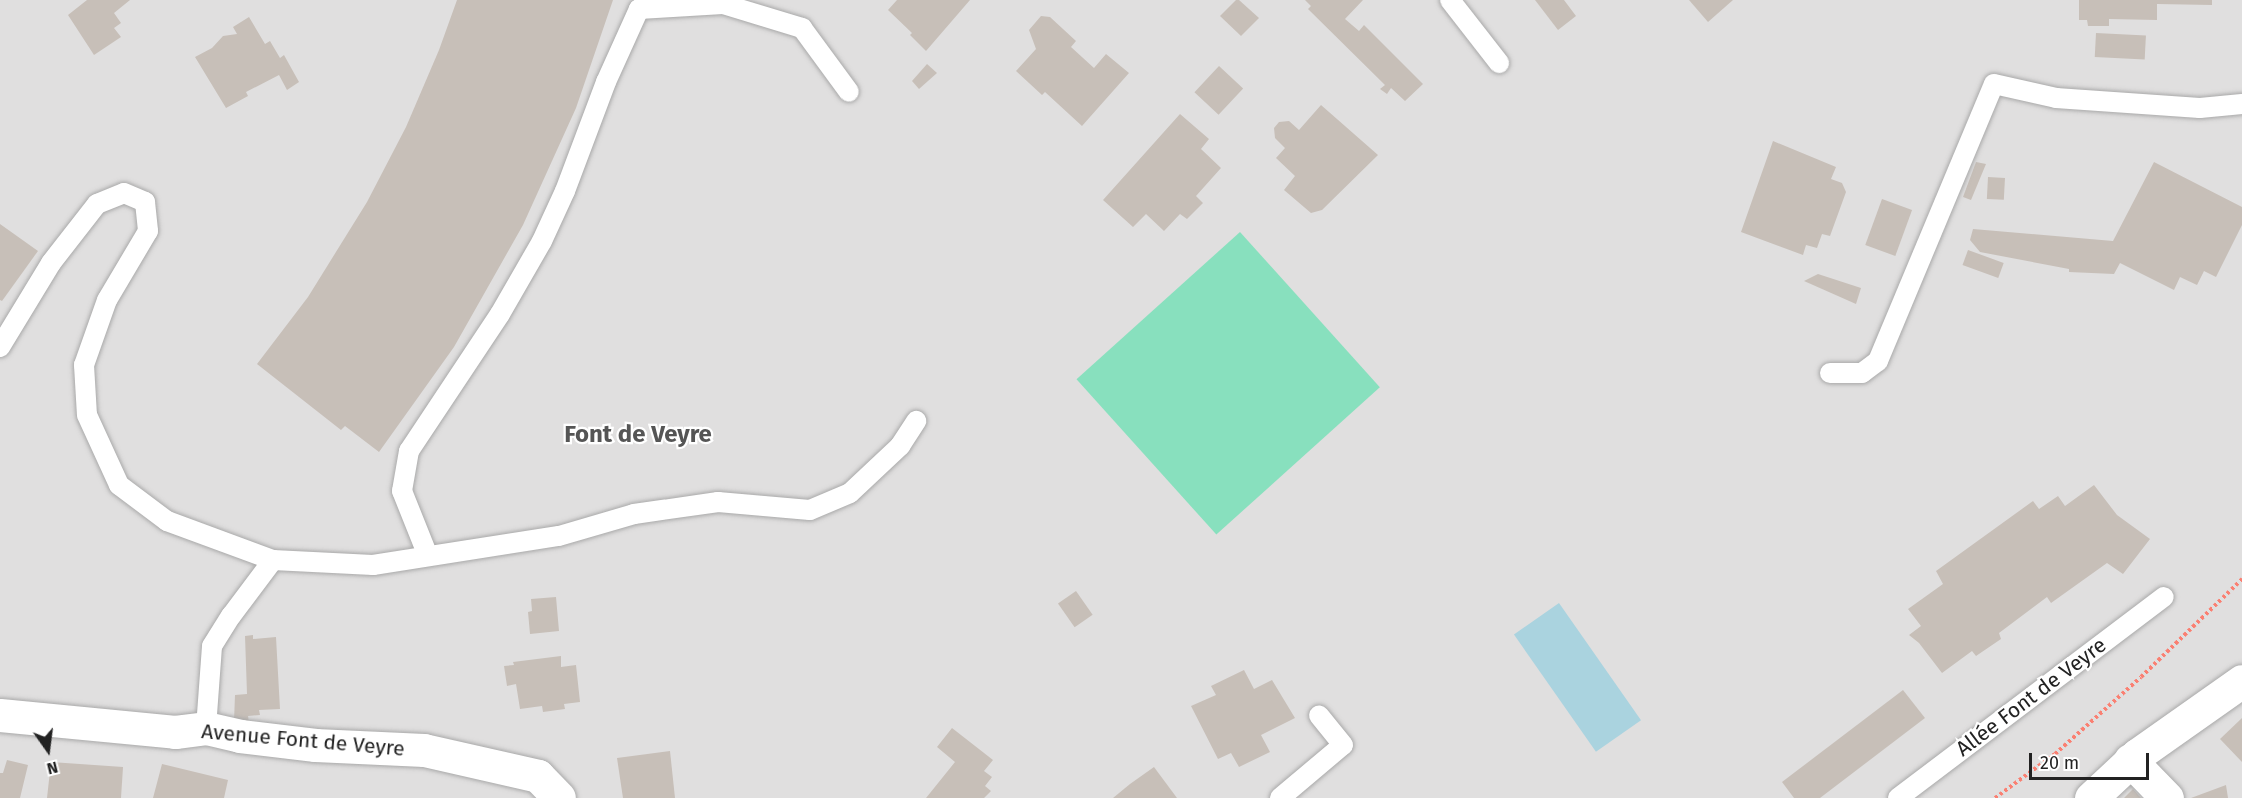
<!DOCTYPE html>
<html>
<head>
<meta charset="utf-8">
<style>
  body { margin:0 }
  #map { position:relative; width:2242px; height:798px; overflow:hidden; background:#f2efe9; font-family:"Fira Sans",sans-serif }
  div>[style] { position:absolute }
  [style*='--x'] { left:calc(var(--x)*1px); top:calc(var(--y)*1px); width:calc(var(--w)*1px); rotate:calc(var(--a)*1deg) }
  .residential>* { inset:0; background:#e0dfdf; transform-origin:0 0 }
  .pitch>* { inset:0; background:#88e0be; transform-origin:0 0 }
  .water>* { inset:0; background:#aad3df; transform-origin:0 0 }
  .building>* { inset:0; background:#c7bfb8; transform-origin:0 0 }
  .path>* { height:4px; margin-top:-2px; transform-origin:0; background:repeating-linear-gradient(90deg,#fa8072 0 3px,transparent 0 6px) }
  .roads { filter:drop-shadow(0 0 2px #a9a9a9) drop-shadow(0 0 2px #a9a9a9) }
  .service>* { height:20px; margin:-10px; padding:0 10px; transform-origin:10px; border-radius:10px; background:#fff }
  .minor>* { height:33px; margin:-16.5px; padding:0 16.5px; transform-origin:16.5px; border-radius:16.5px; background:#fff }
  span { translate:-50% -50%; white-space:nowrap; text-align:center; line-height:1.15; -webkit-text-stroke:4.5px #fff; paint-order:stroke }
  .street-label { font-size:21px; color:#222 }
  .quarter-label { font-size:24px; color:#555; font-weight:700 }
  .north { position:absolute; left:18px; top:720px; width:60px; height:60px; -webkit-text-stroke:4px #fff; paint-order:stroke; rotate:166deg; font-size:16px; font-weight:700; line-height:24px; text-align:center; color:#222 }
  .north::after { content:''; display:block; margin:auto; width:21px; height:27px; background:#222; clip-path:polygon(50% 0,100% 100%,50% 72%,0 100%) }
  .scale { position:absolute; left:2029px; top:753px; width:120px; height:27px; box-sizing:border-box; border:3px solid #222; border-top:0; padding-left:8px; font-size:18px; line-height:21px; white-space:nowrap; color:#222; -webkit-text-stroke:4px #fff; paint-order:stroke }
</style>
</head>
<body>
<div id="map">
  <div class="residential">
    <div style="left:0;top:0;width:2242px;height:798px"></div>
  </div>
  <div class="pitch">
    <div style="left:1240px;top:232px;width:209px;height:220px;rotate:48deg"></div>
  </div>
  <div class="water">
    <div style="left:1559px;top:603px;width:143px;height:55px;rotate:55deg"></div>
  </div>
  <div class="building">
    <div style="clip-path:polygon(87px 0,130px 0,114px 13px,121px 23px,114px 28px,121px 37px,94px 55px,68px 15px)"></div>
    <div style="clip-path:polygon(457px 0,613px 0,576px 108px,523px 225px,454px 347px,379px 452px,345px 426px,341px 430px,257px 364px,308px 297px,367px 202px,406px 127px,439px 50px)"></div>
    <div style="clip-path:polygon(897px 0,970px 0,926px 51px,910px 35px,912px 33px,888px 10px)"></div>
    <div style="clip-path:polygon(1236px 0,1239px 0,1259px 18px,1241px 36px,1220px 16px)"></div>
    <div style="clip-path:polygon(1305px 0,1363px 0,1345px 19px,1359px 31px,1364px 25px,1423px 84px,1405px 101px,1391px 88px,1387px 94px,1380px 89px,1385px 85px,1308px 9px,1311px 6px)"></div>
    <div style="clip-path:polygon(1535px 0,1564px 0,1576px 16px,1558px 30px)"></div>
    <div style="clip-path:polygon(1689px 0,1733px 0,1708px 22px)"></div>
    <div style="clip-path:polygon(2079px 0,2212px 0,2212px 5px,2157px 4px,2157px 20px,2109px 19px,2109px 26px,2088px 26px,2087px 20px,2079px 20px)"></div>
    <div style="clip-path:polygon(1041px 16px,1050px 17px,1076px 41px,1071px 47px,1094px 68px,1106px 54px,1129px 73px,1082px 126px,1045px 92px,1042px 95px,1016px 71px,1036px 49px,1029px 30px)"></div>
    <div style="clip-path:polygon(249px 17px,265px 44px,270px 41px,280px 58px,284px 55px,299px 82px,287px 90px,279px 75px,246px 92px,248px 96px,226px 108px,195px 57px,212px 48px,223px 36px,237px 34px,233px 27px)"></div>
    <div style="left:2096px;top:33px;width:50px;height:24px;rotate:3deg"></div>
    <div style="clip-path:polygon(927px 64px,937px 73px,919px 89px,912px 81px)"></div>
    <div style="left:1219px;top:66px;width:33px;height:36px;rotate:43deg"></div>
    <div style="clip-path:polygon(1321px 105px,1378px 155px,1322px 210px,1311px 213px,1284px 190px,1295px 176px,1276px 158px,1285px 148px,1275px 138px,1274px 128px,1279px 122px,1289px 121px,1299px 130px)"></div>
    <div style="clip-path:polygon(1180px 114px,1209px 139px,1201px 149px,1221px 168px,1196px 196px,1203px 203px,1187px 219px,1180px 214px,1164px 231px,1146px 214px,1133px 227px,1103px 200px)"></div>
    <div style="clip-path:polygon(1773px 141px,1836px 167px,1831px 179px,1842px 183px,1846px 192px,1830px 236px,1822px 234px,1817px 248px,1806px 245px,1803px 255px,1741px 232px)"></div>
    <div style="clip-path:polygon(1976px 162px,1986px 164px,1971px 200px,1963px 197px)"></div>
    <div style="clip-path:polygon(2154px 162px,2242px 207px,2242px 225px,2216px 277px,2204px 271px,2197px 285px,2180px 277px,2174px 290px,2120px 263px,2114px 274px,2069px 272px,2069px 269px,1980px 252px,1970px 240px,1973px 229px,2113px 241px)"></div>
    <div style="left:1988px;top:177px;width:17px;height:22px;rotate:3deg"></div>
    <div style="left:1882px;top:199px;width:32px;height:49px;rotate:20deg"></div>
    <div style="clip-path:polygon(0 224px,38px 251px,2px 301px,0 300px)"></div>
    <div style="left:1968px;top:250px;width:38px;height:16px;rotate:20deg"></div>
    <div style="clip-path:polygon(1818px 274px,1861px 288px,1856px 304px,1804px 281px)"></div>
    <div style="clip-path:polygon(2094px 485px,2117px 515px,2150px 539px,2123px 574px,2107px 563px,2051px 603px,2047px 597px,1999px 633px,2001px 639px,1976px 656px,1972px 651px,1942px 673px,1919px 643px,1909px 635px,1921px 626px,1908px 609px,1943px 584px,1936px 571px,2033px 501px,2039px 509px,2058px 496px,2065px 506px)"></div>
    <div style="left:1076px;top:591px;width:29px;height:22px;rotate:55deg"></div>
    <div style="clip-path:polygon(556px 597px,559px 631px,530px 634px,528px 612px,532px 611px,531px 599px)"></div>
    <div style="clip-path:polygon(253px 635px,253px 639px,276px 637px,280px 709px,259px 710px,260px 715px,248px 716px,249px 723px,234px 721px,235px 695px,247px 694px,245px 636px)"></div>
    <div style="clip-path:polygon(561px 656px,561px 667px,576px 665px,580px 702px,564px 704px,565px 709px,543px 712px,542px 706px,520px 709px,516px 684px,507px 686px,504px 666px,514px 665px,513px 662px)"></div>
    <div style="clip-path:polygon(1244px 670px,1254px 689px,1272px 680px,1295px 718px,1261px 735px,1270px 752px,1239px 767px,1231px 753px,1218px 759px,1191px 706px,1216px 695px,1211px 686px)"></div>
    <div style="clip-path:polygon(1903px 690px,1925px 718px,1820px 798px,1794px 798px,1782px 782px)"></div>
    <div style="clip-path:polygon(2242px 718px,2242px 762px,2220px 739px)"></div>
    <div style="clip-path:polygon(952px 728px,993px 760px,984px 771px,992px 777px,985px 786px,991px 791px,984px 798px,926px 798px,955px 762px,937px 747px)"></div>
    <div style="clip-path:polygon(670px 751px,675px 798px,623px 798px,617px 758px)"></div>
    <div style="clip-path:polygon(7px 760px,28px 765px,20px 798px,0 798px,0 773px,3px 773px)"></div>
    <div style="clip-path:polygon(51px 762px,123px 767px,121px 798px,47px 798px)"></div>
    <div style="clip-path:polygon(162px 764px,228px 780px,224px 798px,153px 798px)"></div>
    <div style="clip-path:polygon(1154px 767px,1177px 798px,1113px 798px,1130px 784px)"></div>
    <div style="clip-path:polygon(2226px 785px,2228px 798px,2191px 798px)"></div>
    <div style="clip-path:polygon(2133px 789px,2141px 798px,2124px 798px)"></div>
  </div>
  <div class="path">
    <div style="--x:1995;--y:798;--w:74;--a:-36.3"></div>
    <div style="--x:2055;--y:754;--w:115;--a:-41.8"></div>
    <div style="--x:2141;--y:677;--w:141;--a:-44.1"></div>
  </div>
  <div class="roads">
    <div class="service">
      <div style="--x:1450;--y:0;--w:80;--a:52.1"></div>
      <div style="--x:0;--y:347;--w:98;--a:-58.7"></div>
      <div style="--x:51;--y:263;--w:75;--a:-52.1"></div>
      <div style="--x:97;--y:204;--w:29;--a:-22"></div>
      <div style="--x:124;--y:193;--w:23;--a:23"></div>
      <div style="--x:145;--y:202;--w:29;--a:84"></div>
      <div style="--x:148;--y:231;--w:80;--a:120.7"></div>
      <div style="--x:107;--y:300;--w:69;--a:109.5"></div>
      <div style="--x:84;--y:365;--w:50;--a:86.6"></div>
      <div style="--x:87;--y:415;--w:77;--a:65.4"></div>
      <div style="--x:119;--y:485;--w:60;--a:36.9"></div>
      <div style="--x:167;--y:521;--w:113;--a:20.2"></div>
      <div style="--x:273;--y:560;--w:100;--a:2.9"></div>
      <div style="--x:373;--y:565;--w:188;--a:-8.9"></div>
      <div style="--x:559;--y:536;--w:78;--a:-16.3"></div>
      <div style="--x:634;--y:514;--w:85;--a:-8.1"></div>
      <div style="--x:718;--y:502;--w:92;--a:5"></div>
      <div style="--x:810;--y:510;--w:43;--a:-23"></div>
      <div style="--x:850;--y:493;--w:69;--a:-43.2"></div>
      <div style="--x:900;--y:446;--w:30;--a:-57"></div>
      <div style="--x:1830;--y:373;--w:32;--a:0"></div>
      <div style="--x:1862;--y:373;--w:20;--a:-37"></div>
      <div style="--x:1878;--y:361;--w:300;--a:-67.3"></div>
      <div style="--x:1994;--y:84;--w:64;--a:12.7"></div>
      <div style="--x:2056;--y:98;--w:144;--a:4"></div>
      <div style="--x:2200;--y:108;--w:42;--a:-5.4"></div>
      <div style="--x:428;--y:556;--w:70;--a:-111.8"></div>
      <div style="--x:402;--y:491;--w:41;--a:-80.1"></div>
      <div style="--x:409;--y:451;--w:164;--a:-56.4"></div>
      <div style="--x:500;--y:314;--w:84;--a:-60.1"></div>
      <div style="--x:542;--y:241;--w:55;--a:-65.3"></div>
      <div style="--x:565;--y:191;--w:116;--a:-69.4"></div>
      <div style="--x:606;--y:82;--w:80;--a:-65.7"></div>
      <div style="--x:639;--y:9;--w:84;--a:-3.4"></div>
      <div style="--x:723;--y:4;--w:83;--a:16.9"></div>
      <div style="--x:802;--y:28;--w:79;--a:53.7"></div>
      <div style="--x:206;--y:728;--w:82;--a:-85.8"></div>
      <div style="--x:212;--y:646;--w:36;--a:-58"></div>
      <div style="--x:231;--y:616;--w:70;--a:-53.1"></div>
      <div style="--x:1280;--y:798;--w:82;--a:-40.1"></div>
      <div style="--x:1343;--y:745;--w:38;--a:-129"></div>
      <div style="--x:1898;--y:798;--w:333;--a:-37.1"></div>
    </div>
    <div class="minor">
      <div style="--x:0;--y:715;--w:176;--a:5.5"></div>
      <div style="--x:175;--y:732;--w:31;--a:-7"></div>
      <div style="--x:206;--y:728;--w:35;--a:13"></div>
      <div style="--x:240;--y:736;--w:76;--a:6.8"></div>
      <div style="--x:315;--y:745;--w:109;--a:2.6"></div>
      <div style="--x:424;--y:750;--w:117;--a:12.8"></div>
      <div style="--x:538;--y:776;--w:30;--a:46"></div>
      <div style="--x:2130;--y:760;--w:53;--a:45.8"></div>
      <div style="--x:2091;--y:798;--w:63;--a:-43.1"></div>
      <div style="--x:2137;--y:755;--w:128;--a:-35.2"></div>
    </div>
  </div>
  <div class="street-label">
    <span style="left:2031px;top:697px;rotate:-37deg">Allée Font de Veyre</span>
    <span style="left:303px;top:740px;rotate:5deg">Avenue Font de Veyre</span>
  </div>
  <div class="quarter-label">
    <span style="left:638px;top:435px">Font de Veyre</span>
  </div>
  <div class="north">N</div>
  <div class="scale">20 m</div>
</div>
</body>
</html>
